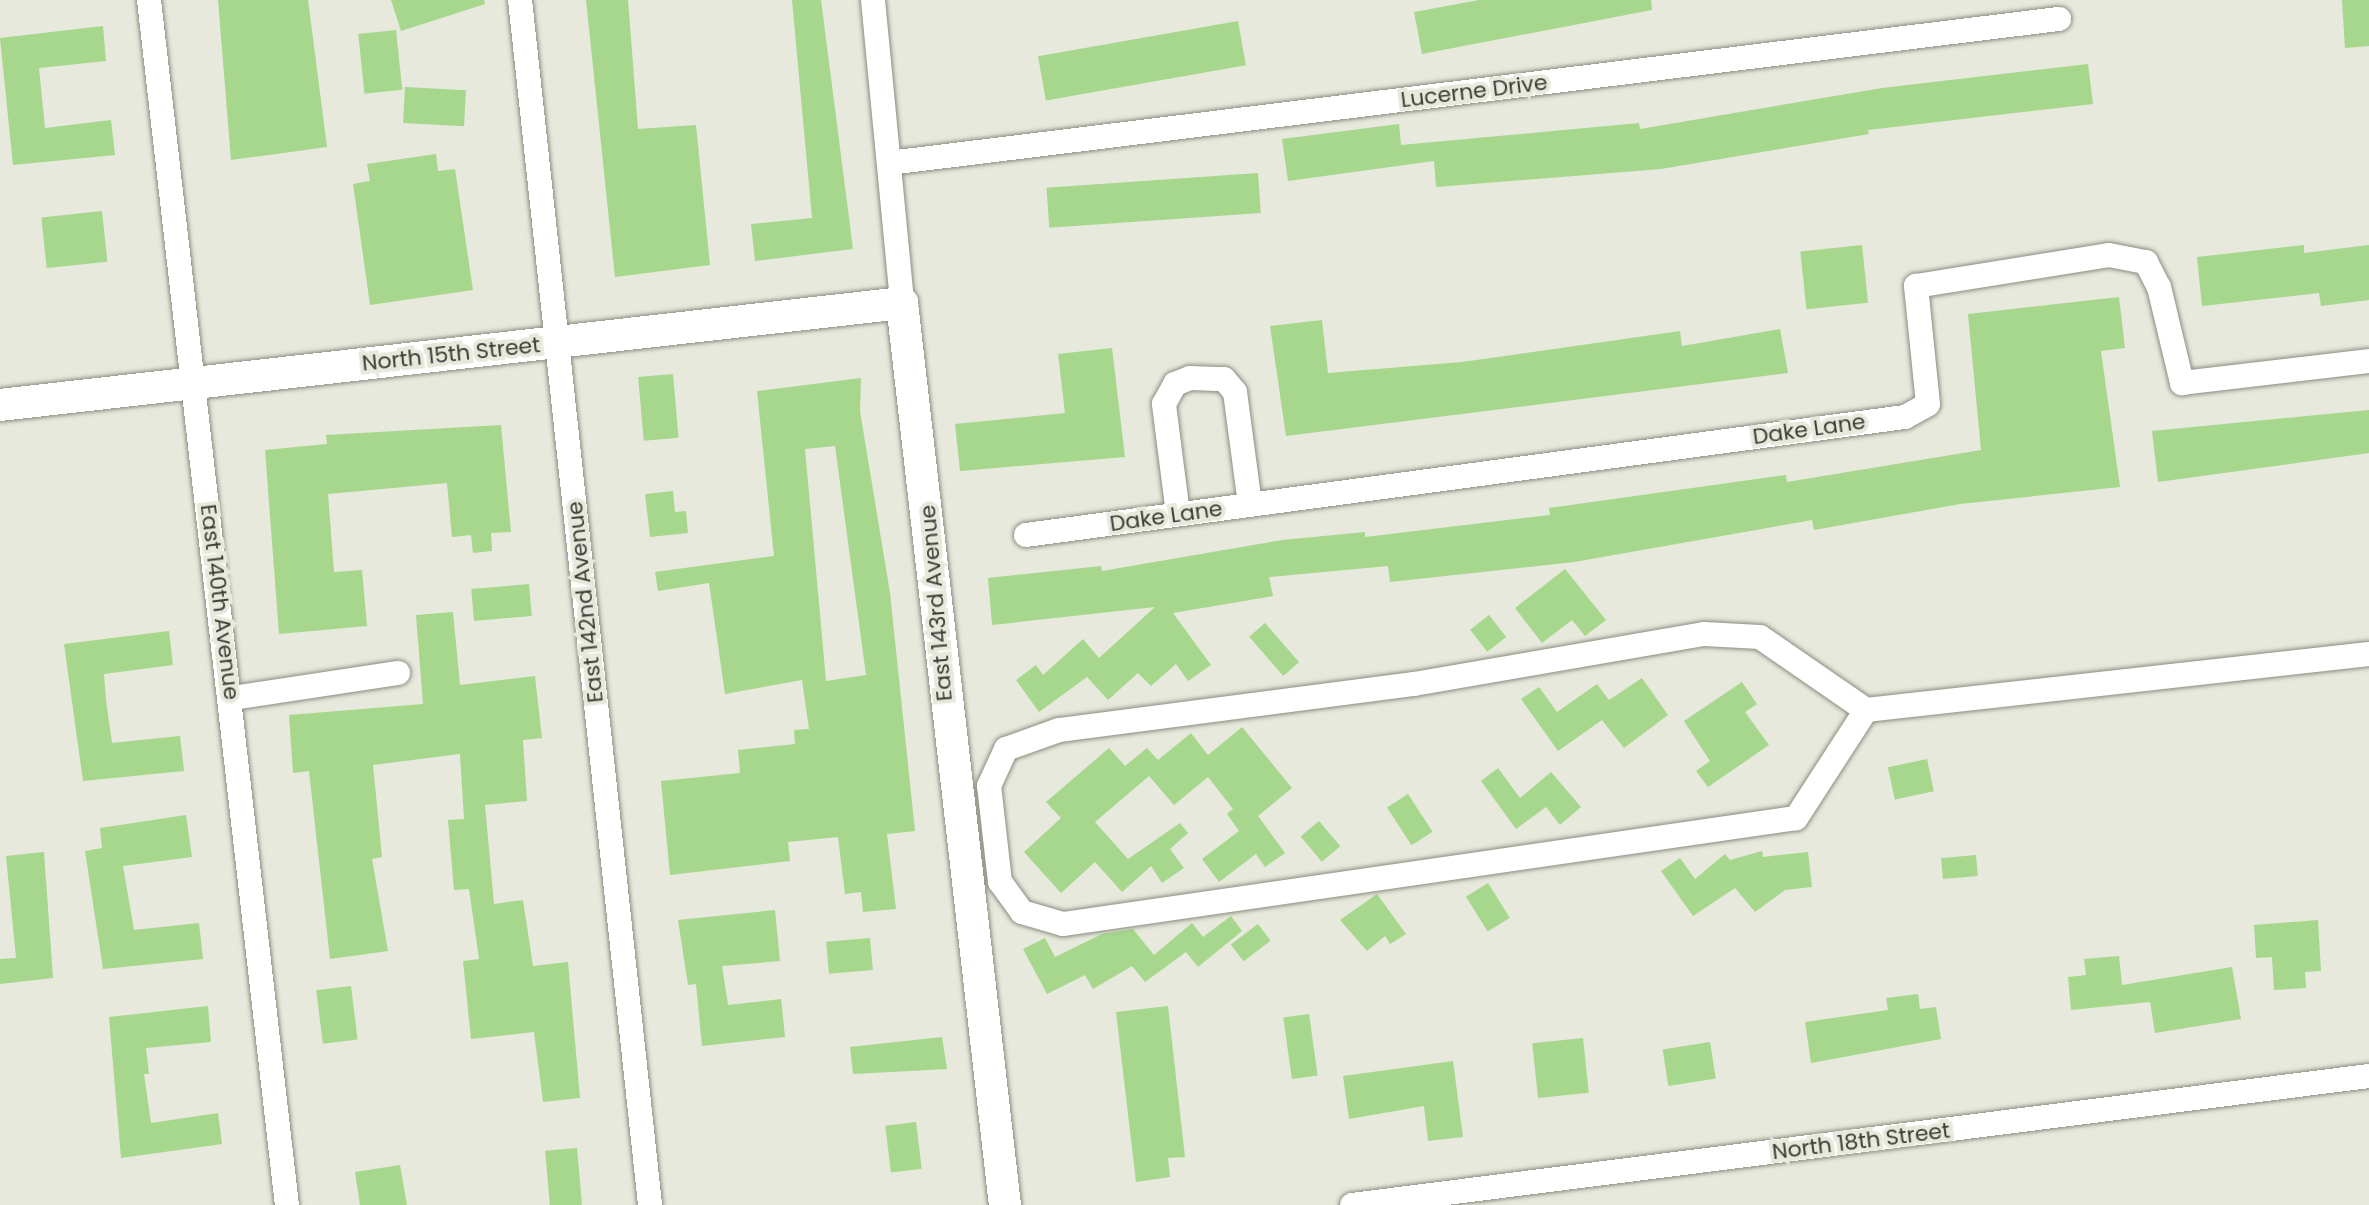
<!DOCTYPE html>
<html>
<head>
<meta charset="utf-8">
<style>
  body { margin:0 }
  #map { position:relative; width:2369px; height:1205px; overflow:hidden; background:#e6e9db; font-family:Poppins,sans-serif }
  div>[style] { position:absolute }
  [style*='--x'] { left:calc(var(--x)*1px); top:calc(var(--y)*1px); width:calc(var(--w)*1px); rotate:calc(var(--a)*1deg) }
  .building>* { inset:0; background:#a6d78d; transform-origin:0 0 }
  .roads { filter:drop-shadow(0 0 2px #8a8d80) drop-shadow(0 0 2px #8a8d80) }
  .minor>* { height:24px; margin:-12px; padding:0 12px; transform-origin:12px; border-radius:12px; background:#fff }
  .tertiary>* { height:32px; margin:-16px; padding:0 16px; transform-origin:16px; border-radius:16px; background:#fff }
  span { translate:-50% -50%; white-space:nowrap; text-align:center; line-height:1.15; -webkit-text-stroke:8px #e6e9db; paint-order:stroke }
  .street-label { font-size:22px; color:#3b3d37 }
</style>
</head>
<body>
<div id="map">
  <div class="building">
    <div style="clip-path:polygon(218px 0,308px 0,327px 147px,231px 160px)"></div>
    <div style="clip-path:polygon(391px 0,484px 0,485px 4px,401px 31px)"></div>
    <div style="clip-path:polygon(586px 0,628px 0,638px 129px,696px 125px,710px 265px,615px 277px)"></div>
    <div style="clip-path:polygon(792px 0,821px 0,853px 249px,755px 261px,751px 224px,812px 218px)"></div>
    <div style="clip-path:polygon(1479px 0,1651px 0,1652px 10px,1422px 54px,1414px 12px)"></div>
    <div style="clip-path:polygon(2342px 0,2369px 0,2369px 46px,2345px 48px)"></div>
    <div style="left:1238px;top:21px;width:45px;height:203px;rotate:80deg"></div>
    <div style="clip-path:polygon(103px 26px,106px 61px,39px 68px,45px 128px,111px 120px,115px 155px,13px 165px,0 38px)"></div>
    <div style="left:396px;top:30px;width:60px;height:38px;rotate:84deg"></div>
    <div style="clip-path:polygon(2088px 64px,2093px 104px,1868px 130px,1869px 134px,1661px 169px,1436px 187px,1434px 161px,1288px 181px,1282px 139px,1399px 124px,1401px 145px,1639px 123px,1640px 129px,1882px 88px)"></div>
    <div style="left:405px;top:87px;width:61px;height:36px;rotate:3deg"></div>
    <div style="clip-path:polygon(436px 154px,438px 171px,455px 169px,473px 290px,370px 305px,353px 184px,370px 181px,367px 164px)"></div>
    <div style="left:1258px;top:173px;width:40px;height:212px;rotate:86deg"></div>
    <div style="left:102px;top:211px;width:51px;height:61px;rotate:84deg"></div>
    <div style="left:1862px;top:245px;width:58px;height:62px;rotate:84deg"></div>
    <div style="clip-path:polygon(2304px 245px,2304px 253px,2369px 245px,2369px 300px,2321px 306px,2319px 293px,2202px 306px,2197px 257px)"></div>
    <div style="clip-path:polygon(2119px 297px,2125px 348px,2101px 351px,2120px 487px,1960px 504px,1814px 530px,1812px 520px,1574px 562px,1390px 582px,1388px 566px,1269px 577px,1273px 596px,1173px 613px,1211px 665px,1188px 681px,1176px 664px,1151px 686px,1138px 673px,1108px 700px,1087px 677px,1039px 712px,1016px 680px,1036px 665px,1043px 675px,1083px 639px,1099px 658px,1155px 607px,992px 625px,988px 578px,1101px 566px,1102px 571px,1282px 540px,1365px 532px,1365px 537px,1550px 515px,1549px 508px,1786px 475px,1787px 482px,1981px 450px,1968px 314px)"></div>
    <div style="clip-path:polygon(1322px 320px,1328px 373px,1462px 362px,1680px 331px,1682px 346px,1780px 329px,1788px 373px,1286px 436px,1270px 326px)"></div>
    <div style="clip-path:polygon(1112px 348px,1125px 457px,960px 471px,955px 424px,1065px 413px,1058px 354px)"></div>
    <div style="left:673px;top:374px;width:64px;height:35px;rotate:85deg"></div>
    <div style="clip-path:polygon(evenodd,861px 378px,860px 411px,890px 593px,915px 831px,887px 834px,896px 909px,863px 912px,861px 892px,845px 894px,838px 837px,788px 842px,790px 861px,670px 875px,661px 781px,740px 773px,738px 750px,795px 744px,794px 730px,809px 729px,802px 680px,725px 694px,709px 583px,658px 591px,655px 572px,774px 556px,757px 391px,861px 378px,835px 446px,866px 675px,826px 681px,805px 449px,835px 446px)"></div>
    <div style="clip-path:polygon(2369px 410px,2369px 453px,2158px 482px,2152px 431px)"></div>
    <div style="clip-path:polygon(501px 425px,511px 532px,491px 533px,492px 551px,473px 553px,471px 535px,452px 537px,447px 483px,328px 494px,334px 572px,362px 570px,367px 626px,279px 634px,265px 450px,327px 444px,326px 435px)"></div>
    <div style="clip-path:polygon(673px 491px,675px 512px,686px 511px,688px 533px,650px 537px,645px 494px)"></div>
    <div style="clip-path:polygon(1565px 569px,1606px 620px,1585px 636px,1572px 620px,1542px 643px,1515px 608px)"></div>
    <div style="left:529px;top:584px;width:32px;height:58px;rotate:85deg"></div>
    <div style="clip-path:polygon(453px 612px,460px 685px,535px 676px,542px 738px,523px 740px,527px 801px,485px 805px,494px 904px,523px 900px,533px 966px,568px 962px,580px 1098px,543px 1102px,534px 1032px,471px 1039px,463px 961px,479px 959px,469px 889px,454px 890px,448px 820px,464px 819px,460px 754px,373px 765px,382px 857px,372px 859px,388px 951px,330px 959px,309px 771px,293px 773px,289px 715px,423px 704px,416px 615px)"></div>
    <div style="left:1489px;top:615px;width:28px;height:24px;rotate:52deg"></div>
    <div style="left:1265px;top:623px;width:52px;height:21px;rotate:49deg"></div>
    <div style="clip-path:polygon(169px 631px,173px 665px,104px 674px,106px 700px,112px 743px,180px 736px,184px 771px,83px 781px,64px 644px)"></div>
    <div style="clip-path:polygon(1642px 678px,1668px 715px,1624px 748px,1602px 720px,1558px 751px,1521px 699px,1539px 687px,1557px 712px,1597px 684px,1609px 700px)"></div>
    <div style="clip-path:polygon(1742px 682px,1757px 704px,1745px 712px,1769px 745px,1708px 787px,1696px 771px,1710px 761px,1684px 721px)"></div>
    <div style="clip-path:polygon(1242px 727px,1292px 788px,1258px 816px,1285px 853px,1265px 867px,1256px 854px,1219px 882px,1202px 859px,1239px 831px,1227px 814px,1233px 809px,1208px 777px,1174px 805px,1149px 776px,1095px 822px,1128px 859px,1180px 823px,1188px 833px,1170px 849px,1184px 868px,1162px 883px,1151px 866px,1122px 892px,1095px 862px,1061px 893px,1024px 852px,1061px 818px,1046px 802px,1109px 748px,1125px 766px,1147px 748px,1158px 760px,1191px 733px,1208px 755px)"></div>
    <div style="left:1927px;top:759px;width:33px;height:40px;rotate:78deg"></div>
    <div style="clip-path:polygon(1498px 768px,1520px 798px,1551px 772px,1581px 807px,1560px 825px,1546px 807px,1516px 829px,1481px 781px)"></div>
    <div style="left:1408px;top:794px;width:45px;height:25px;rotate:57deg"></div>
    <div style="clip-path:polygon(186px 815px,192px 857px,123px 866px,134px 930px,199px 923px,203px 959px,103px 969px,85px 851px,102px 848px,100px 828px)"></div>
    <div style="left:1319px;top:821px;width:33px;height:24px;rotate:50deg"></div>
    <div style="clip-path:polygon(1762px 851px,1763px 857px,1808px 852px,1812px 887px,1785px 890px,1755px 912px,1735px 888px,1693px 916px,1661px 871px,1680px 858px,1695px 879px,1725px 854px,1730px 860px)"></div>
    <div style="clip-path:polygon(44px 852px,53px 978px,0 984px,0 959px,16px 958px,6px 856px)"></div>
    <div style="left:1976px;top:855px;width:21px;height:35px;rotate:85deg"></div>
    <div style="left:1488px;top:883px;width:41px;height:26px;rotate:58deg"></div>
    <div style="clip-path:polygon(1377px 894px,1406px 934px,1390px 944px,1385px 936px,1367px 951px,1340px 920px)"></div>
    <div style="clip-path:polygon(775px 910px,780px 961px,722px 966px,728px 1005px,781px 999px,785px 1037px,702px 1046px,696px 984px,688px 985px,678px 920px)"></div>
    <div style="clip-path:polygon(1231px 916px,1242px 931px,1198px 967px,1186px 952px,1145px 982px,1132px 966px,1093px 989px,1085px 975px,1047px 994px,1023px 949px,1045px 938px,1055px 957px,1102px 934px,1133px 929px,1154px 955px,1192px 923px,1203px 937px)"></div>
    <div style="clip-path:polygon(2318px 920px,2321px 971px,2305px 972px,2306px 988px,2274px 990px,2272px 957px,2256px 958px,2254px 925px)"></div>
    <div style="left:1258px;top:924px;width:21px;height:34px;rotate:53deg"></div>
    <div style="left:870px;top:938px;width:32px;height:44px;rotate:85deg"></div>
    <div style="clip-path:polygon(2119px 956px,2122px 985px,2232px 967px,2241px 1019px,2155px 1033px,2150px 1002px,2071px 1010px,2068px 977px,2086px 975px,2084px 959px)"></div>
    <div style="left:351px;top:986px;width:54px;height:35px;rotate:83deg"></div>
    <div style="clip-path:polygon(1918px 994px,1920px 1009px,1936px 1007px,1941px 1039px,1811px 1063px,1805px 1022px,1888px 1010px,1886px 998px)"></div>
    <div style="clip-path:polygon(208px 1006px,211px 1042px,146px 1048px,149px 1074px,144px 1074px,151px 1123px,218px 1113px,222px 1144px,121px 1158px,109px 1017px)"></div>
    <div style="clip-path:polygon(1168px 1006px,1185px 1157px,1168px 1158px,1170px 1177px,1136px 1182px,1116px 1012px)"></div>
    <div style="left:1309px;top:1014px;width:62px;height:26px;rotate:82deg"></div>
    <div style="clip-path:polygon(942px 1037px,947px 1069px,853px 1074px,850px 1047px)"></div>
    <div style="left:1583px;top:1038px;width:55px;height:51px;rotate:84deg"></div>
    <div style="left:1710px;top:1042px;width:37px;height:48px;rotate:81deg"></div>
    <div style="clip-path:polygon(1453px 1061px,1463px 1137px,1428px 1141px,1424px 1106px,1349px 1119px,1343px 1076px)"></div>
    <div style="left:916px;top:1122px;width:47px;height:31px;rotate:83deg"></div>
    <div style="left:577px;top:1148px;width:57px;height:32px;rotate:85deg"></div>
    <div style="clip-path:polygon(400px 1165px,407px 1205px,360px 1205px,355px 1172px)"></div>
  </div>
  <div class="roads">
    <div class="minor">
      <div style="--x:149;--y:0;--w:1213;--a:83.47"></div>
      <div style="--x:520;--y:0;--w:1212;--a:83.84"></div>
      <div style="--x:873;--y:0;--w:304;--a:84.5"></div>
      <div style="--x:889;--y:163;--w:1179;--a:-7.02"></div>
      <div style="--x:1178;--y:514;--w:111;--a:-97.3"></div>
      <div style="--x:1164;--y:404;--w:23;--a:-61"></div>
      <div style="--x:1175;--y:384;--w:16;--a:-22"></div>
      <div style="--x:1190;--y:378;--w:34;--a:2"></div>
      <div style="--x:1224;--y:379;--w:17;--a:50"></div>
      <div style="--x:1235;--y:392;--w:114;--a:82.4"></div>
      <div style="--x:1026;--y:535;--w:887;--a:-7.65"></div>
      <div style="--x:1905;--y:417;--w:26;--a:-29"></div>
      <div style="--x:1928;--y:404;--w:119;--a:-95.8"></div>
      <div style="--x:1916;--y:286;--w:195;--a:-9.1"></div>
      <div style="--x:2109;--y:255;--w:38;--a:11"></div>
      <div style="--x:2146;--y:262;--w:28;--a:63"></div>
      <div style="--x:2159;--y:287;--w:99;--a:76.5"></div>
      <div style="--x:2182;--y:383;--w:188;--a:-6.7"></div>
      <div style="--x:232;--y:698;--w:168;--a:-8.6"></div>
      <div style="--x:1866;--y:710;--w:129;--a:122.9"></div>
      <div style="--x:1796;--y:818;--w:741;--a:171.77"></div>
      <div style="--x:1063;--y:924;--w:43;--a:-163.7"></div>
      <div style="--x:1022;--y:912;--w:37;--a:-126"></div>
      <div style="--x:1000;--y:882;--w:97;--a:-96.5"></div>
      <div style="--x:989;--y:786;--w:41;--a:-65.3"></div>
      <div style="--x:1006;--y:749;--w:56;--a:-19.7"></div>
      <div style="--x:1059;--y:730;--w:358;--a:-7.4"></div>
      <div style="--x:1414;--y:684;--w:294;--a:-9.8"></div>
      <div style="--x:1704;--y:634;--w:56;--a:3.1"></div>
      <div style="--x:1760;--y:637;--w:129;--a:34.6"></div>
      <div style="--x:1866;--y:710;--w:506;--a:-6.35"></div>
      <div style="--x:1352;--y:1205;--w:1025;--a:-7.23"></div>
    </div>
    <div class="tertiary">
      <div style="--x:0;--y:405;--w:908;--a:-6.45"></div>
      <div style="--x:902;--y:303;--w:908;--a:83.49"></div>
    </div>
  </div>
  <div class="street-label">
    <span style="left:1474px;top:91px;rotate:-7deg">Lucerne Drive</span>
    <span style="left:451px;top:354px;rotate:-6deg">North 15th Street</span>
    <span style="left:1809px;top:429px;rotate:-8deg">Dake Lane</span>
    <span style="left:1166px;top:516px;rotate:-8deg">Dake Lane</span>
    <span style="left:220px;top:602px;rotate:83deg">East 140th Avenue</span>
    <span style="left:585px;top:602px;rotate:-96deg">East 142nd Avenue</span>
    <span style="left:936px;top:603px;rotate:-95deg">East 143rd Avenue</span>
    <span style="left:1861px;top:1141px;rotate:-7deg">North 18th Street</span>
  </div>
</div>
</body>
</html>
